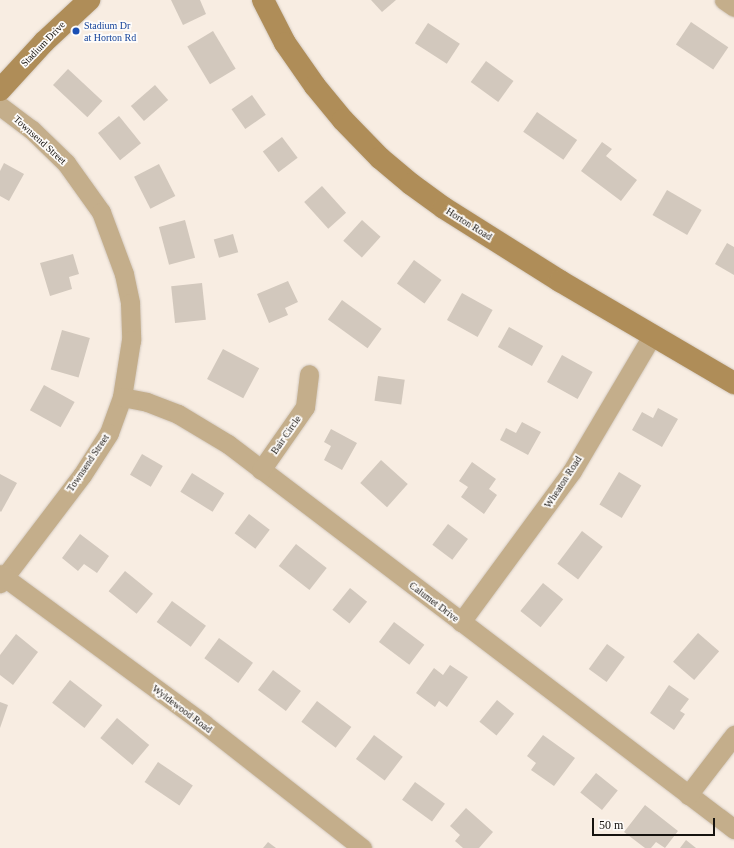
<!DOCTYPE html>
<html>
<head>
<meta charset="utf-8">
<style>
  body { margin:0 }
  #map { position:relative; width:734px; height:848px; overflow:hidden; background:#f8ede2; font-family:Georgia,serif }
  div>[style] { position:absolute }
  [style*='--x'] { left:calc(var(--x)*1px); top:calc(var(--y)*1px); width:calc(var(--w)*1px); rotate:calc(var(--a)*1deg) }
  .building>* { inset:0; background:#d2c8bd; transform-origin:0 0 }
  .roads { filter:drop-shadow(0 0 1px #d4cac0) drop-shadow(0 0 1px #d4cac0) }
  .street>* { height:19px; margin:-9.5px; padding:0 9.5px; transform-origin:9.5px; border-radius:9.5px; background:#c4ae8b }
  .secondary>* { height:22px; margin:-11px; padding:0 11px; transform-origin:11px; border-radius:11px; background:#af8d58 }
  .dots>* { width:11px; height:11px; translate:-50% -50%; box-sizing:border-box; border:2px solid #fefcfa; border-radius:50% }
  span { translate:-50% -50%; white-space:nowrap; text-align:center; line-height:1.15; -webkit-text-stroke:3.5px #fefcfa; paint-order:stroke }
  .transit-label { font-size:10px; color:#164399 }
  .left { translate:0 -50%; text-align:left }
  .street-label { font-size:10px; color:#16130f }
  .scale { position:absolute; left:592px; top:818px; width:123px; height:18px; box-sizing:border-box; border:2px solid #16130f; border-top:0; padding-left:5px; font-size:12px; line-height:14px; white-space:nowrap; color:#16130f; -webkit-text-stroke:3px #fefcfa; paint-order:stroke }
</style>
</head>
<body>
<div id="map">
  <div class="building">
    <div style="clip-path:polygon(171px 0,200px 0,206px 14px,183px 25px)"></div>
    <div style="clip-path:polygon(371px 0,396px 0,382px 12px)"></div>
    <div style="left:691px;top:22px;width:45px;height:27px;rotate:34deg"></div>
    <div style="left:428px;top:23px;width:38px;height:24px;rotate:33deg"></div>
    <div style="left:213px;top:31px;width:44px;height:30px;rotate:59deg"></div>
    <div style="left:486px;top:61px;width:34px;height:26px;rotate:36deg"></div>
    <div style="left:68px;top:69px;width:47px;height:22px;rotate:43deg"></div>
    <div style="left:155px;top:85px;width:20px;height:32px;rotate:49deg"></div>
    <div style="left:252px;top:95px;width:24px;height:25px;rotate:55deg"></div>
    <div style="left:537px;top:112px;width:49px;height:24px;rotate:35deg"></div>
    <div style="left:119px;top:116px;width:35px;height:27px;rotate:51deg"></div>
    <div style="left:282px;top:137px;width:26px;height:24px;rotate:53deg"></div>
    <div style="clip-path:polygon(602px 142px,612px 149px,606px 156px,637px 180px,621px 201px,581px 171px)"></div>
    <div style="clip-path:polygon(4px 163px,24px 174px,9px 201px,0 196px,0 171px)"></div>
    <div style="left:159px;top:164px;width:36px;height:28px;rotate:63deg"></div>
    <div style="left:322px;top:186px;width:36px;height:24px;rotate:48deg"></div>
    <div style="left:667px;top:190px;width:40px;height:29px;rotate:30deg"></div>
    <div style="left:185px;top:220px;width:39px;height:27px;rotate:75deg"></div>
    <div style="left:362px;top:220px;width:25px;height:28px;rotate:42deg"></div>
    <div style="left:233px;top:234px;width:19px;height:20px;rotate:74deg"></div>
    <div style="clip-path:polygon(727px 243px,734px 247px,734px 275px,715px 264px)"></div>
    <div style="clip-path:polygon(73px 254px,79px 274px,69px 277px,72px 289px,50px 296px,40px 263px)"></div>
    <div style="left:414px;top:260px;width:34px;height:29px;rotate:36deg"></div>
    <div style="clip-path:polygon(288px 281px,298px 302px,285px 308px,288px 315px,269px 323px,257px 294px)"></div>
    <div style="left:202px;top:283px;width:37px;height:31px;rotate:84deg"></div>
    <div style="left:462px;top:293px;width:35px;height:31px;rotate:29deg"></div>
    <div style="left:342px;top:300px;width:49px;height:24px;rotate:36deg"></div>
    <div style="left:509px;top:327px;width:39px;height:23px;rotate:29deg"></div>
    <div style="left:62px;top:330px;width:29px;height:41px;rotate:16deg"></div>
    <div style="left:223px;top:349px;width:41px;height:34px;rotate:28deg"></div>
    <div style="left:562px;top:355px;width:35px;height:31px;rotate:29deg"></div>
    <div style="left:378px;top:376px;width:27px;height:25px;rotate:8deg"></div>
    <div style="left:44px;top:385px;width:35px;height:29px;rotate:29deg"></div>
    <div style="clip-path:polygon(658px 408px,678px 419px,662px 447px,632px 430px,642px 412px,653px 418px)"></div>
    <div style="clip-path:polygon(522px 422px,541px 432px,528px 455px,500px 440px,506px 428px,516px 433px)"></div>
    <div style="clip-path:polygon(331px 429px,357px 443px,342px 470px,324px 460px,331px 446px,324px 442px)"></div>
    <div style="left:142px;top:454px;width:24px;height:24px;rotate:30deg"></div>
    <div style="left:381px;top:460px;width:36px;height:31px;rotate:42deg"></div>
    <div style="clip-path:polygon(472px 462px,496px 479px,489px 489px,497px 495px,484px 514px,461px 497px,468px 487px,459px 481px)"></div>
    <div style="left:619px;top:472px;width:26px;height:38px;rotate:31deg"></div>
    <div style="left:192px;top:473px;width:38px;height:22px;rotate:32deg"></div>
    <div style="clip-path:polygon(0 474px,17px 483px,1px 512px,0 511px)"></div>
    <div style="left:249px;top:514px;width:26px;height:24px;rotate:37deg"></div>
    <div style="left:448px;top:524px;width:25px;height:26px;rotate:37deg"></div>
    <div style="left:582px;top:531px;width:26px;height:41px;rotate:37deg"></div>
    <div style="clip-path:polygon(80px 534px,109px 556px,97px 573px,84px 564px,78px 571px,62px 558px)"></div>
    <div style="left:296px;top:544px;width:39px;height:28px;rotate:38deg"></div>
    <div style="left:125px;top:571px;width:36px;height:26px;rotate:39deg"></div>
    <div style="left:543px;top:583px;width:26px;height:36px;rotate:39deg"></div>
    <div style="left:350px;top:588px;width:22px;height:28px;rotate:39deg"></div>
    <div style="left:172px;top:601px;width:42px;height:26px;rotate:36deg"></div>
    <div style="left:394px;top:622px;width:38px;height:25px;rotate:37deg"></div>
    <div style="left:698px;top:633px;width:28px;height:38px;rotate:41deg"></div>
    <div style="clip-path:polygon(16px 634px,38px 652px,13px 685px,0 675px,0 655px)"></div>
    <div style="left:219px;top:638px;width:42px;height:25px;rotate:36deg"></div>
    <div style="left:607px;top:644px;width:22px;height:31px;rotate:36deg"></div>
    <div style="clip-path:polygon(450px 665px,468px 677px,447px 707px,439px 701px,435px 707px,416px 693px,434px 668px,443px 675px)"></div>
    <div style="left:273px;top:670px;width:35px;height:25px;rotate:37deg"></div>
    <div style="left:70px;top:680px;width:41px;height:29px;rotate:38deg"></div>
    <div style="clip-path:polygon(669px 685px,689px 699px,680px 711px,685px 714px,674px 730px,650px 713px)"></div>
    <div style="left:497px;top:700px;width:22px;height:28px;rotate:39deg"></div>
    <div style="left:317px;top:701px;width:43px;height:26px;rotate:37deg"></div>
    <div style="clip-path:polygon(0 702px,8px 705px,0 728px)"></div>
    <div style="left:117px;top:718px;width:42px;height:26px;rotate:40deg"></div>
    <div style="left:374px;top:735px;width:36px;height:30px;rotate:37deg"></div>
    <div style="clip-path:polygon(543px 735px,575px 758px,554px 786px,531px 770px,536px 763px,527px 756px)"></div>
    <div style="left:158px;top:762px;width:42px;height:24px;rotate:34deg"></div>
    <div style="left:596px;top:773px;width:28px;height:25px;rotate:39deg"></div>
    <div style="left:415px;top:782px;width:37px;height:22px;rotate:36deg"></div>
    <div style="clip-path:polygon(645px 805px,678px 831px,665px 848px,656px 842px,651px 848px,645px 848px,624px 832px)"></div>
    <div style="clip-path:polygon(466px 808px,493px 832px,479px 848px,463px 848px,455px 841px,460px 835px,450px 826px)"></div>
    <div style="clip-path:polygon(686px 840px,696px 848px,680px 848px)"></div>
    <div style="clip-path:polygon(268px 842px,276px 848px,263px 848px)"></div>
  </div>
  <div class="roads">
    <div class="street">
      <div style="--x:724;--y:0;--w:12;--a:35"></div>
      <div style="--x:0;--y:106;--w:39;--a:37"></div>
      <div style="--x:31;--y:129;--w:49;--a:44.2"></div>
      <div style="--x:66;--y:163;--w:60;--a:54.5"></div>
      <div style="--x:101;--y:212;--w:66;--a:69.6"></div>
      <div style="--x:124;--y:274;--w:30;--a:78"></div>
      <div style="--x:130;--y:303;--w:37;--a:88"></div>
      <div style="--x:131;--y:340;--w:58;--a:99"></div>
      <div style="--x:122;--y:397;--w:38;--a:110"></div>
      <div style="--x:109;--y:433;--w:50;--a:122.7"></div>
      <div style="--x:82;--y:475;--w:136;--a:127.2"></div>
      <div style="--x:122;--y:397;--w:25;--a:11"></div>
      <div style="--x:147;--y:402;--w:33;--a:21"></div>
      <div style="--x:178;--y:414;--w:58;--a:31"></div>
      <div style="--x:228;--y:444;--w:636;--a:37.27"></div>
      <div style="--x:261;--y:470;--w:77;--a:-55.1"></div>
      <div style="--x:305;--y:407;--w:33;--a:-83"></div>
      <div style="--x:0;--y:574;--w:253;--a:36.3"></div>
      <div style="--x:204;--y:724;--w:201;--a:38.1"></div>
      <div style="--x:461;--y:622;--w:187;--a:-53.7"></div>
      <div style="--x:572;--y:471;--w:159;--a:-59.4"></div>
      <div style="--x:688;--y:795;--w:76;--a:-52.5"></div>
    </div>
    <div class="secondary">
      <div style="--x:263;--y:0;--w:48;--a:62.9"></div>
      <div style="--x:285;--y:43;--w:52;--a:55.1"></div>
      <div style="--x:315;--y:86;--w:44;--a:50.5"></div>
      <div style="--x:343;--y:120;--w:53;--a:45.8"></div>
      <div style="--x:380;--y:158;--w:40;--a:40"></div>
      <div style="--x:411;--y:184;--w:41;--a:36"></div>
      <div style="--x:444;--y:208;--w:137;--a:32.2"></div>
      <div style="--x:560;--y:281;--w:202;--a:30.4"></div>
      <div style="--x:0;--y:90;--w:65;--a:-47.5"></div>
      <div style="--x:44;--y:42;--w:62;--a:-43"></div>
    </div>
  </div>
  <div class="dots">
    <div style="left:76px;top:31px;background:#1a4fb4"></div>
  </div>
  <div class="transit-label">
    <span class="left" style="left:84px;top:31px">Stadium Dr<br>at Horton Rd</span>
  </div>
  <div class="street-label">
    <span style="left:43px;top:44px;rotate:-46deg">Stadium Drive</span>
    <span style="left:40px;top:140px;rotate:42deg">Townsend Street</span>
    <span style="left:469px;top:224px;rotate:32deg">Horton Road</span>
    <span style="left:286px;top:435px;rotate:-55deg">Bair Circle</span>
    <span style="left:88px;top:463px;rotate:-56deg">Townsend Street</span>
    <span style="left:563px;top:482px;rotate:-57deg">Wheaton Road</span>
    <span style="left:434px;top:602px;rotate:37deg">Calumet Drive</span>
    <span style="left:182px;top:709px;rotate:37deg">Wyldewood Road</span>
  </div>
  <div class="scale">50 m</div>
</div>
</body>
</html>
